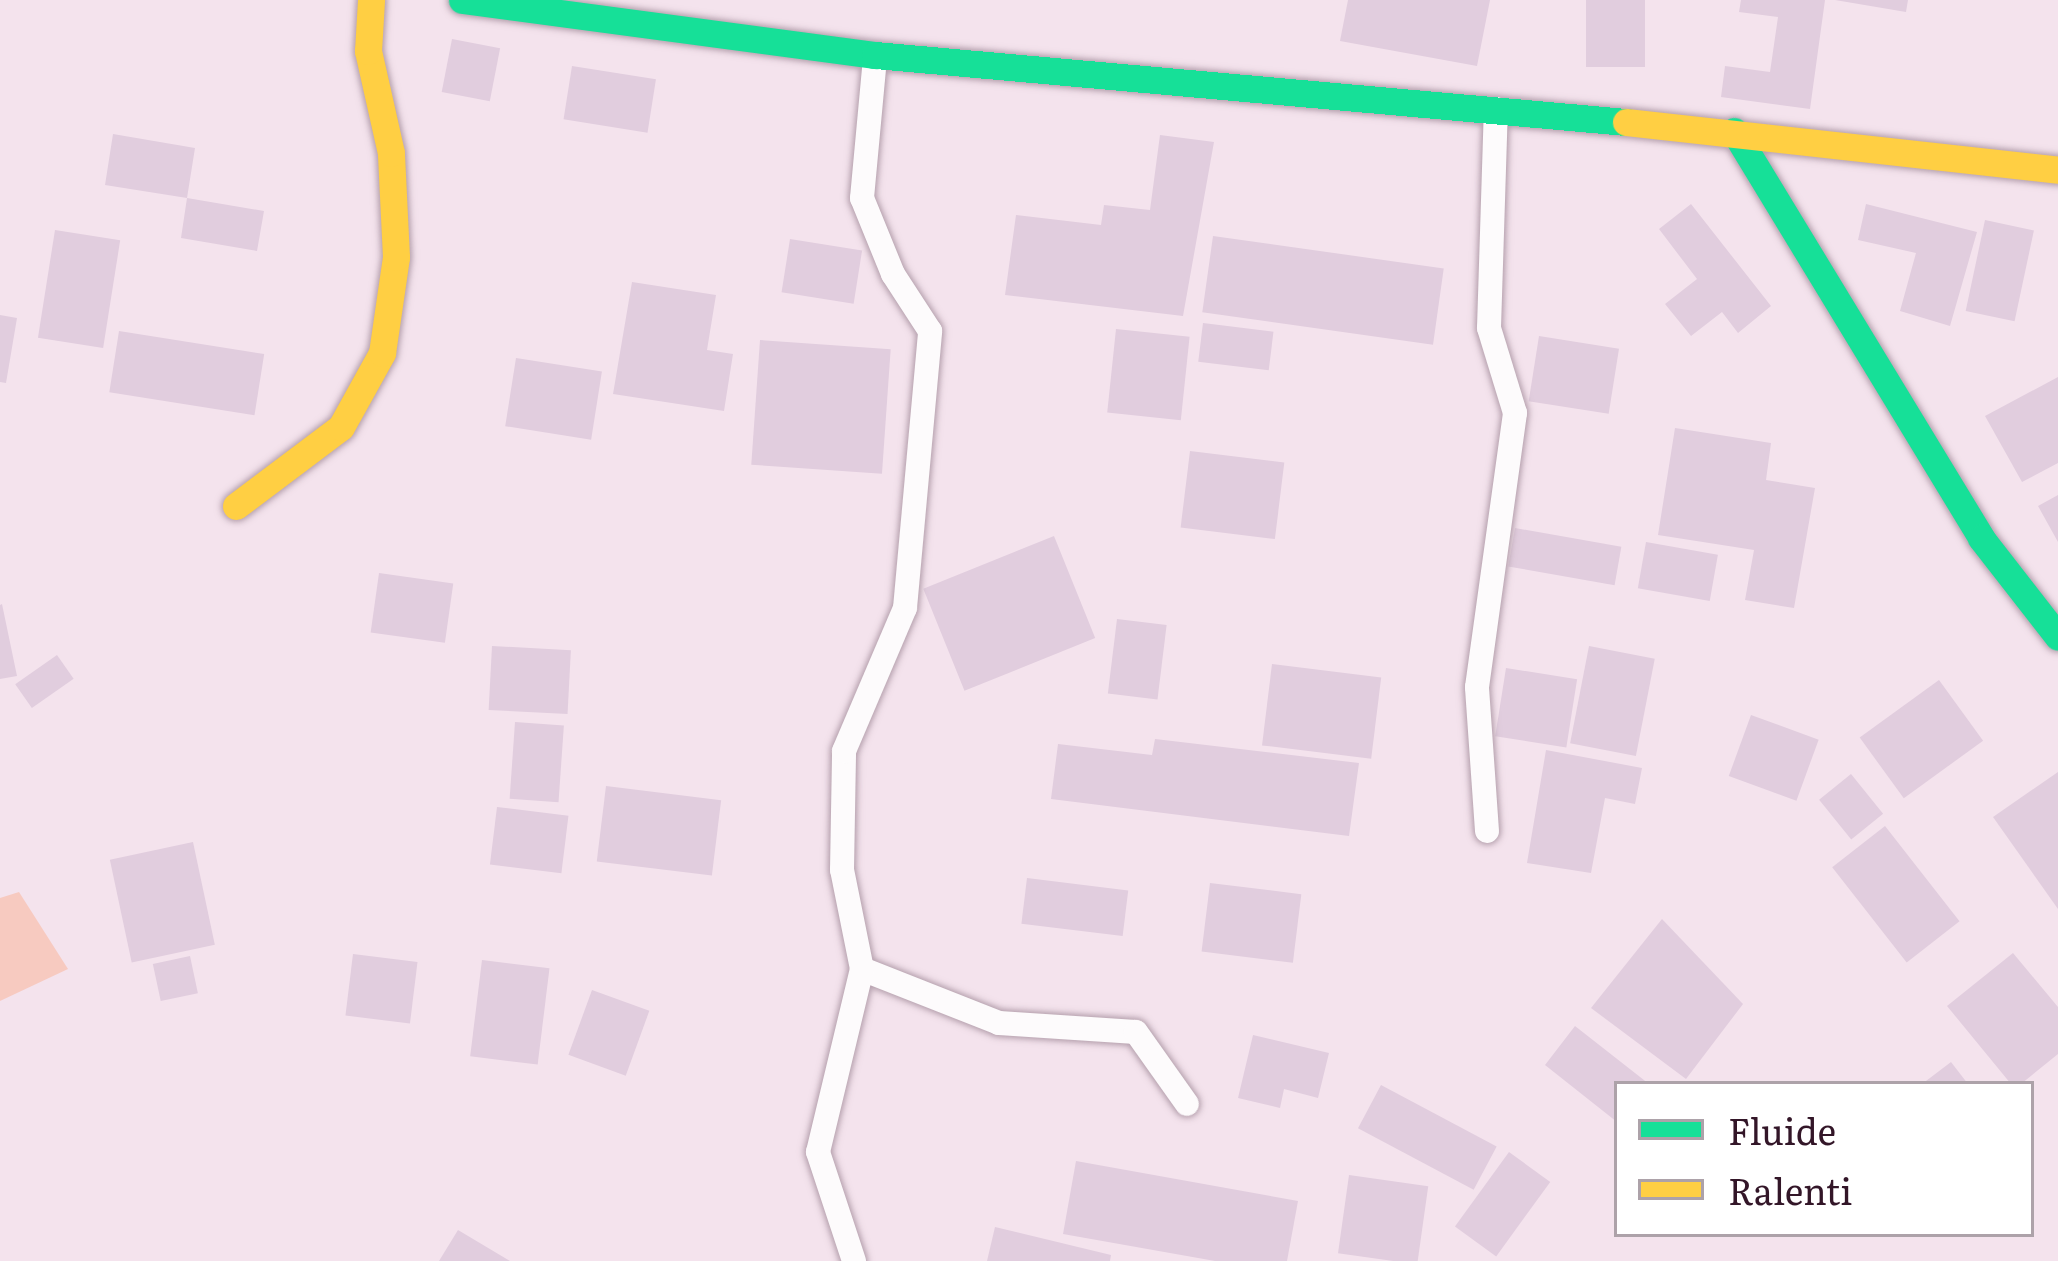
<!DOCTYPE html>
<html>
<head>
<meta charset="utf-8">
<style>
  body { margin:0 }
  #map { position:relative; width:2058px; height:1261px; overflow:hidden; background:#f4e3ed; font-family:Literata,serif }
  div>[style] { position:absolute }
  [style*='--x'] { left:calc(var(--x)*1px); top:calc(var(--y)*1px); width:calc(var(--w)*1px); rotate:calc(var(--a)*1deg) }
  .green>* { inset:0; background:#f7cac0 }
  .building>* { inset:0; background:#e1cdde; transform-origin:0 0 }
  .roads { filter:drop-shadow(0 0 3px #b5a0ad) drop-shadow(0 0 3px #b5a0ad) }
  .lane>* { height:24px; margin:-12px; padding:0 12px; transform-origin:12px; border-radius:12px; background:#fdfbfc }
  .fast>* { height:27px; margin:-13.5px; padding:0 13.5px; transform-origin:13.5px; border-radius:13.5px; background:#16e098 }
  .slow>* { height:27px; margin:-13.5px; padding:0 13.5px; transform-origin:13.5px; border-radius:13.5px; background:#ffcf43 }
  span { translate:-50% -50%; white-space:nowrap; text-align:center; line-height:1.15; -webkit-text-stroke:9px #fff; paint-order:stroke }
  .legend { position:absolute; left:1614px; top:1081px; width:420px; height:156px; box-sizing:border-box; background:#fff; border:3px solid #ada2a9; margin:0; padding:15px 21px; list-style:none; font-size:36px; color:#331628 }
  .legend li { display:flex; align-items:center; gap:24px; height:60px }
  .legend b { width:60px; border:3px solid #ada2a9 }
</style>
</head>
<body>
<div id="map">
  <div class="green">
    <div style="clip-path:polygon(19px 892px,68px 969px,0 1001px,0 898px)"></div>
  </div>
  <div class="building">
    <div style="clip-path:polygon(1348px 0,1490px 0,1477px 66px,1340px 41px)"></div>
    <div style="left:1586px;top:0;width:59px;height:67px"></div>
    <div style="clip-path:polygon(1741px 0,1825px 0,1810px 109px,1721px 97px,1725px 66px,1770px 72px,1778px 17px,1739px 12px)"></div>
    <div style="clip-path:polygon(1835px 0,1908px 0,1906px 12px)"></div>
    <div style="left:452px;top:39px;width:49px;height:54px;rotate:11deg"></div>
    <div style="left:572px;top:66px;width:85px;height:54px;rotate:9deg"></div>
    <div style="clip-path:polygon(113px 134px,195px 148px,187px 198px,264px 211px,257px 251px,181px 238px,187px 198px,105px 185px)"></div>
    <div style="clip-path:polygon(1160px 135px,1214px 142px,1183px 316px,1005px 295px,1016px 215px,1101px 225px,1104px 205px,1150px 210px)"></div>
    <div style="clip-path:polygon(1691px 204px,1771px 306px,1738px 333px,1722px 312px,1691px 336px,1665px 304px,1697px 279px,1659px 229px)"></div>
    <div style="clip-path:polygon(1866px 204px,1977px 232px,1950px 326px,1900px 311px,1916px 253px,1858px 240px)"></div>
    <div style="left:1985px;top:220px;width:50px;height:93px;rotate:12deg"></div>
    <div style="left:55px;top:230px;width:66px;height:109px;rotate:9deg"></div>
    <div style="left:1213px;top:236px;width:233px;height:77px;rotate:8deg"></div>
    <div style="left:790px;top:239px;width:73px;height:54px;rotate:9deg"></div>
    <div style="clip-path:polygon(632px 282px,716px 295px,707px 350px,733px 354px,724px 411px,613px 394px)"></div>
    <div style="clip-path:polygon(0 315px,17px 318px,6px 383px,0 382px)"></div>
    <div style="left:1203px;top:323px;width:71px;height:39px;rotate:7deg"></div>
    <div style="left:1116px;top:329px;width:74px;height:84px;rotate:6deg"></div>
    <div style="left:119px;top:331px;width:147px;height:62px;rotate:9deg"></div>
    <div style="left:1539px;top:336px;width:81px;height:66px;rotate:9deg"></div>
    <div style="left:760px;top:340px;width:131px;height:125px;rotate:4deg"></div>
    <div style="left:516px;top:358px;width:87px;height:69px;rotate:9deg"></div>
    <div style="clip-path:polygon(2058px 377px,2058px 463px,2022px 482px,1985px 416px)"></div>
    <div style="clip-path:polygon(1675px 428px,1771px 443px,1766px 480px,1815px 488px,1794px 608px,1745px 600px,1754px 550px,1658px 535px)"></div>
    <div style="left:1190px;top:451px;width:95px;height:77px;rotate:7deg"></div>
    <div style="clip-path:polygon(2058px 495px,2058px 542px,2038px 506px)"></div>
    <div style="left:1515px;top:528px;width:108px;height:39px;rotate:10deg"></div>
    <div style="left:1054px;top:536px;width:110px;height:141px;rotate:68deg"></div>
    <div style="left:1646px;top:542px;width:73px;height:47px;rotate:10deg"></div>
    <div style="left:379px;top:573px;width:75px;height:60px;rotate:8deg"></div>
    <div style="clip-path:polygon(2px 604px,17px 676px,0 679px,0 605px)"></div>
    <div style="left:1117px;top:619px;width:50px;height:75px;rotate:7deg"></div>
    <div style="left:492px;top:646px;width:79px;height:64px;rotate:3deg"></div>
    <div style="left:1589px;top:646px;width:67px;height:99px;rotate:11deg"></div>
    <div style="left:57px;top:655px;width:29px;height:51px;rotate:55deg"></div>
    <div style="left:1272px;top:664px;width:110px;height:82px;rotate:7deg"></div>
    <div style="left:1506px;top:668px;width:72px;height:69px;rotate:9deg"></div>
    <div style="left:1939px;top:680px;width:75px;height:98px;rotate:54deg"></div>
    <div style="left:1751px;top:715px;width:72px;height:65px;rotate:20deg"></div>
    <div style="left:515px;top:722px;width:49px;height:77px;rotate:4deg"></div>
    <div style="clip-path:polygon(1155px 739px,1359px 763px,1349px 836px,1051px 799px,1058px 744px,1152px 755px)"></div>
    <div style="clip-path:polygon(1546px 750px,1642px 768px,1635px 804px,1605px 798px,1591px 873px,1527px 863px)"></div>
    <div style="clip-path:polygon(2058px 772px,2058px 909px,1993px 817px)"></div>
    <div style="left:1851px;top:774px;width:51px;height:41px;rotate:51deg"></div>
    <div style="left:606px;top:786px;width:116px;height:76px;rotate:7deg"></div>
    <div style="left:497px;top:807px;width:72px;height:58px;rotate:7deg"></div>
    <div style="left:1885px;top:826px;width:121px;height:67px;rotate:52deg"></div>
    <div style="left:193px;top:842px;width:105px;height:85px;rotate:78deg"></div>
    <div style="left:1027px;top:878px;width:102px;height:46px;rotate:7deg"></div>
    <div style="left:1210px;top:883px;width:92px;height:69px;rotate:7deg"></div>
    <div style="clip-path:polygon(1662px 919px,1743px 1004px,1686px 1079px,1591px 1008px)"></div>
    <div style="clip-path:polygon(2013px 953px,2058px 1007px,2058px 1054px,2021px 1084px,2011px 1084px,1947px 1006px)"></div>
    <div style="left:353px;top:954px;width:65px;height:62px;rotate:7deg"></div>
    <div style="left:190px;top:956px;width:38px;height:38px;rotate:78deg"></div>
    <div style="left:482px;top:960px;width:68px;height:97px;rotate:7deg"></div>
    <div style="left:592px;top:990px;width:61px;height:69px;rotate:20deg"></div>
    <div style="clip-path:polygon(1575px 1026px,1649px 1084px,1617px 1084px,1617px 1122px,1545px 1065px)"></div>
    <div style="clip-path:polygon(1253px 1035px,1329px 1053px,1318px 1098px,1284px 1089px,1280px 1108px,1238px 1098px)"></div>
    <div style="clip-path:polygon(1951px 1062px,1968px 1084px,1922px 1084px)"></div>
    <div style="left:1381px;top:1085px;width:131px;height:49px;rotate:28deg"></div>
    <div style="left:1509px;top:1152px;width:51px;height:92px;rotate:36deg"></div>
    <div style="clip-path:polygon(1076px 1161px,1298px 1201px,1287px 1261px,1215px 1261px,1063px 1234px)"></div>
    <div style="left:1349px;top:1175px;width:80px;height:79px;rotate:8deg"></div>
    <div style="clip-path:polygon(995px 1227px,1111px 1255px,1110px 1261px,987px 1261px)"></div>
    <div style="clip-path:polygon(458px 1230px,510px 1261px,439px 1261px)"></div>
  </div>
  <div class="roads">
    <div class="lane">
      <div style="--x:1487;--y:831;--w:144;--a:-94"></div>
      <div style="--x:1477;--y:687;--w:277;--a:-82.1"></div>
      <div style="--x:1515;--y:413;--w:89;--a:-107"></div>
      <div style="--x:1489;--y:328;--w:219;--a:-88.2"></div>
      <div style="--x:862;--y:969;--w:147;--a:21.5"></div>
      <div style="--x:999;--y:1023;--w:137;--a:3.8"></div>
      <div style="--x:1136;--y:1032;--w:88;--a:54.7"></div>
      <div style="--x:854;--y:1261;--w:115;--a:-108.3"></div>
      <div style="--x:818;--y:1152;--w:188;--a:-76.5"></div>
      <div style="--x:862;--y:969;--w:101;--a:-101.4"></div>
      <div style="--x:842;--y:870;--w:119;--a:-89"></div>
      <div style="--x:844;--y:751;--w:155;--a:-66.9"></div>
      <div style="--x:905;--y:608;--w:278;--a:-84.8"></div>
      <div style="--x:930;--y:331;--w:68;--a:-123"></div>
      <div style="--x:893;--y:274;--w:82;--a:-112.2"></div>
      <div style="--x:862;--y:198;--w:142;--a:-84.7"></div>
    </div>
    <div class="fast">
      <div style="--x:462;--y:0;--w:417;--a:7.6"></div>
      <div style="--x:875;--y:55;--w:754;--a:5.1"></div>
      <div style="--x:1734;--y:131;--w:476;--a:58.7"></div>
      <div style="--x:1981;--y:538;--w:125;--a:52.1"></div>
    </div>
    <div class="slow">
      <div style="--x:1626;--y:122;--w:435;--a:6.3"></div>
      <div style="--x:236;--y:506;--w:131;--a:-37"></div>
      <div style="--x:341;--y:427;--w:85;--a:-61"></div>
      <div style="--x:382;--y:353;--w:97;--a:-81.7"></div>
      <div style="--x:396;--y:257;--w:104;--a:-92.8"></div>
      <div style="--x:391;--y:153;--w:105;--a:-102.7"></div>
      <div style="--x:368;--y:51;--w:51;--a:-86.6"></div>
    </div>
  </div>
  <ul class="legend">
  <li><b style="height:15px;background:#16e098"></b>Fluide</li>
  <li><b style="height:15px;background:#ffcf43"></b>Ralenti</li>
  </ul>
</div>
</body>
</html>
